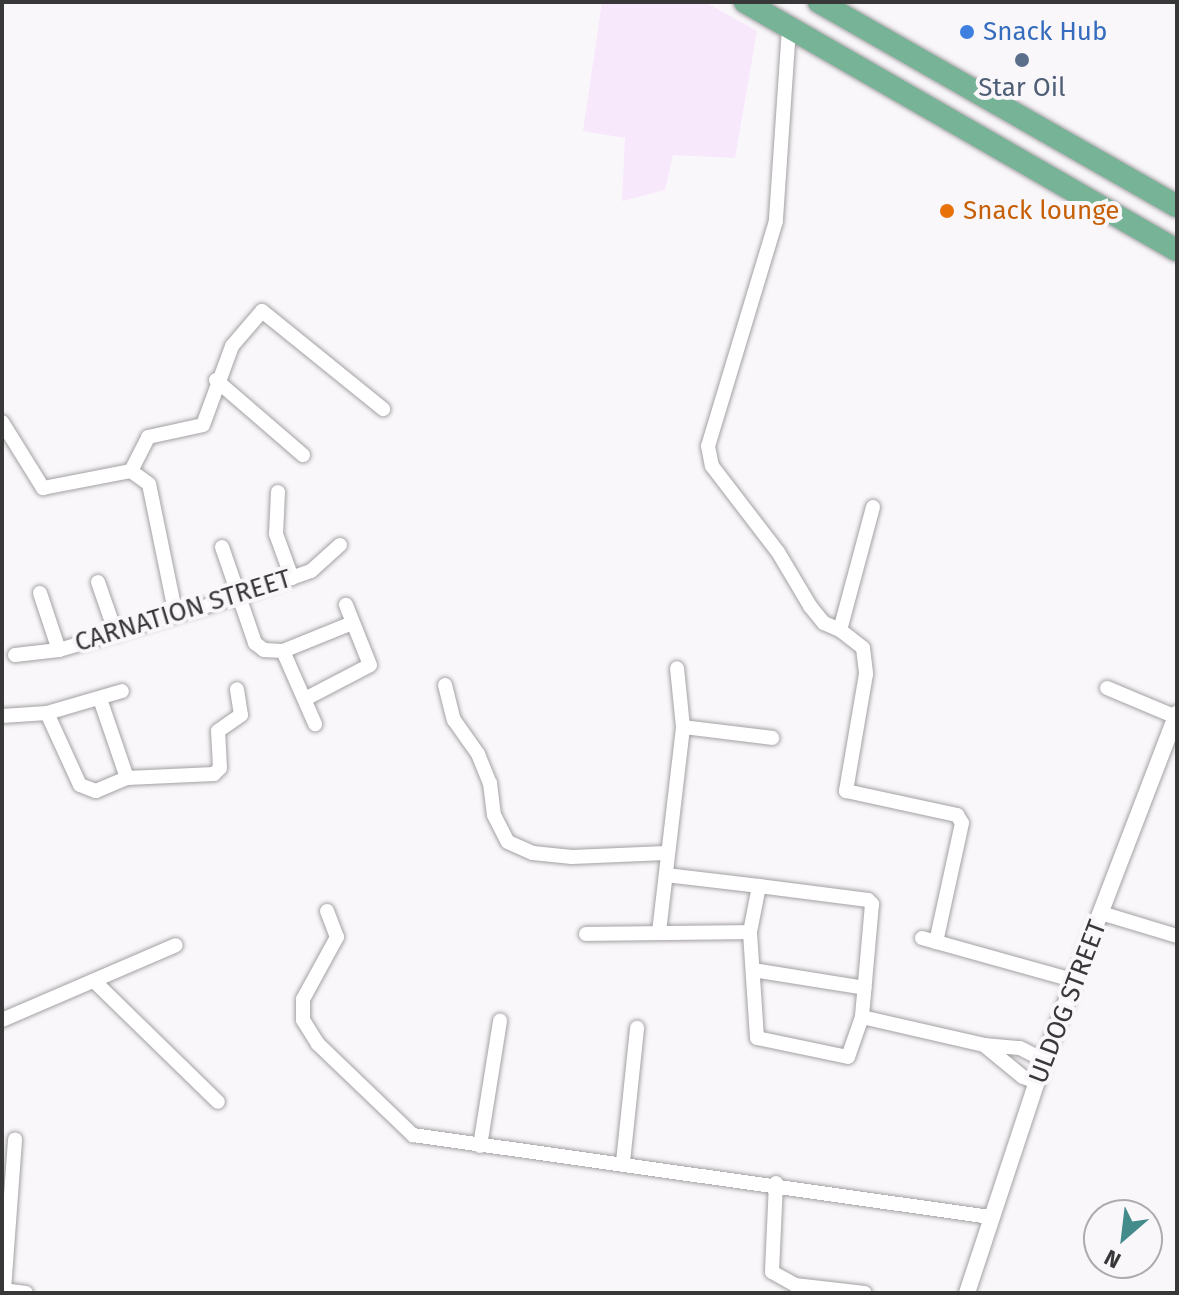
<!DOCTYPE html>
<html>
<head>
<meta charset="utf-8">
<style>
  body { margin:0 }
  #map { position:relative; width:1179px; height:1295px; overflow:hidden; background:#faf7fa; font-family:"Fira Sans",sans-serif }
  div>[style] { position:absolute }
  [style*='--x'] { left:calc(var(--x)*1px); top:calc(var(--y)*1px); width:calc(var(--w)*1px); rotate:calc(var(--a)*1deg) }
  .industrial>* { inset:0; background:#f7e8fc }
  .roads { filter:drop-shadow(0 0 2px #a3a1a4) drop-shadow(0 0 2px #a3a1a4) }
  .minor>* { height:14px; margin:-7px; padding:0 7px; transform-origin:7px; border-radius:7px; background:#fff }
  .tertiary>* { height:16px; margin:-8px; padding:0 8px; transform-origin:8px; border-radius:8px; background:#fff }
  .trunk>* { height:22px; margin:-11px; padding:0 11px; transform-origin:11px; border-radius:11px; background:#77b396 }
  .dots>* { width:22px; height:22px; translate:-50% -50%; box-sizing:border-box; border:4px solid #faf7fa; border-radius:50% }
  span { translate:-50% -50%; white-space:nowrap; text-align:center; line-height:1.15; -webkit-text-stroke:8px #faf7fa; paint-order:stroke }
  .shop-label { font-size:26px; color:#366cbe }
  .left { translate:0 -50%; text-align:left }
  .service-label { font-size:26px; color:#4e5e75 }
  .food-label { font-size:26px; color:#c56008 }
  .street-label { font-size:26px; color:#393839 }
  .frame { position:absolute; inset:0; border:4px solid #393839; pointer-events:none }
  .north { position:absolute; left:1083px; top:1199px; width:80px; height:80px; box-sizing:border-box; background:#faf7fa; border:2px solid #adabad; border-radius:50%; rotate:208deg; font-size:22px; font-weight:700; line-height:32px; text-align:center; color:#393839 }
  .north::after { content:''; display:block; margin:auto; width:28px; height:36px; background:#448c8c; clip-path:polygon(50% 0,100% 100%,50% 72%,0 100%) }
</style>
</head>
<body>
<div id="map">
  <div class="industrial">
    <div style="clip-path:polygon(602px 2px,705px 2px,757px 31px,735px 158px,673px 155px,665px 190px,622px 201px,625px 138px,583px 131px)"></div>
  </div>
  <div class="roads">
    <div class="minor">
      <div style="--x:789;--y:28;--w:193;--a:93.9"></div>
      <div style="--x:776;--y:221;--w:235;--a:106.8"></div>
      <div style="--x:708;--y:446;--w:20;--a:79"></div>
      <div style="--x:712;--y:466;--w:108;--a:52.5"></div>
      <div style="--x:778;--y:552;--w:63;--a:59.3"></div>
      <div style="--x:810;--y:606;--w:22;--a:51"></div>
      <div style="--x:824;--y:623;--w:17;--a:24"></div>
      <div style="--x:216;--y:380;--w:115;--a:40.8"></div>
      <div style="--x:2;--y:422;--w:78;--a:58.2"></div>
      <div style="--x:43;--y:488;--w:90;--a:-10.9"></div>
      <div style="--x:131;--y:471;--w:38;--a:-63"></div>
      <div style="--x:148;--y:437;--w:56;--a:-12.3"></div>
      <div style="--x:203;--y:425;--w:84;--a:-69.8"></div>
      <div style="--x:232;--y:346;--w:46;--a:-49.4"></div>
      <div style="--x:262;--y:311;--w:156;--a:39"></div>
      <div style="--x:131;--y:471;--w:22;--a:36"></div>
      <div style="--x:149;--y:484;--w:134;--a:78.4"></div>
      <div style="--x:278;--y:492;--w:42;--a:92.7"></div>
      <div style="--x:276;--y:534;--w:47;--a:70"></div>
      <div style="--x:873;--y:507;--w:127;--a:105"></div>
      <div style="--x:840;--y:630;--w:29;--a:38"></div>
      <div style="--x:863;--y:648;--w:26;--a:83"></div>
      <div style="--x:866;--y:674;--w:119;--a:99.7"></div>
      <div style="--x:846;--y:791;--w:114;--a:12.2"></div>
      <div style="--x:957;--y:815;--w:9;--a:58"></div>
      <div style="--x:962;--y:823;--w:122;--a:102.3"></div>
      <div style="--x:222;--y:547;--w:102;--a:71"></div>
      <div style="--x:255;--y:643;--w:11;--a:38"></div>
      <div style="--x:264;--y:650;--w:19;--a:3"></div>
      <div style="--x:283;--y:651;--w:74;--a:-22.1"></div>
      <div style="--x:98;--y:582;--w:55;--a:70.9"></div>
      <div style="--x:40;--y:593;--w:60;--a:71.6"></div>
      <div style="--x:283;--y:651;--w:80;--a:66.3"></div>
      <div style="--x:15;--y:655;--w:44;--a:-6.5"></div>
      <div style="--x:59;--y:650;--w:186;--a:-16.6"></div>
      <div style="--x:237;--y:597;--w:78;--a:-19.4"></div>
      <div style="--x:311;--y:571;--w:39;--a:-42"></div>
      <div style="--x:445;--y:685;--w:36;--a:76"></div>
      <div style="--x:454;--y:720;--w:42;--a:54.8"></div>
      <div style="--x:478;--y:754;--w:31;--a:68"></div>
      <div style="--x:490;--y:783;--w:32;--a:83"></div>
      <div style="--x:494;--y:815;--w:30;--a:63"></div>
      <div style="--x:508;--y:842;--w:27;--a:24"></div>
      <div style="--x:533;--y:853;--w:39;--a:6"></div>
      <div style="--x:572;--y:857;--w:94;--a:-2.4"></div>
      <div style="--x:1107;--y:688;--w:75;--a:22.8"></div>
      <div style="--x:100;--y:699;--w:83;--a:71.1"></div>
      <div style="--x:305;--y:699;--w:73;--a:-27.6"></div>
      <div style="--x:370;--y:665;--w:65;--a:-111.8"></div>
      <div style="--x:47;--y:713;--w:79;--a:65.4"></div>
      <div style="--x:80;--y:785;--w:17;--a:21"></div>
      <div style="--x:96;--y:791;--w:34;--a:-23"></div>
      <div style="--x:127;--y:778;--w:87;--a:-2.6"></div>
      <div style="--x:214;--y:774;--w:8;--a:-45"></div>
      <div style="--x:220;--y:768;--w:37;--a:-93"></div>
      <div style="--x:218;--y:731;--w:28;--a:-35"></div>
      <div style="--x:241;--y:715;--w:26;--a:-99"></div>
      <div style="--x:2;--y:716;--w:45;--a:-3.8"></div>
      <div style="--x:47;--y:713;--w:78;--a:-16.3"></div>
      <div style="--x:683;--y:727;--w:90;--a:7"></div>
      <div style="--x:666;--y:875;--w:94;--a:6.7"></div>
      <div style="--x:759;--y:886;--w:110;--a:7.3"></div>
      <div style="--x:868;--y:900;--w:6;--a:45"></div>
      <div style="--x:872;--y:904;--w:113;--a:95.1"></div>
      <div style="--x:862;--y:1017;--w:42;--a:109.3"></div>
      <div style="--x:848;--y:1057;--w:93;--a:-168.2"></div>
      <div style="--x:757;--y:1038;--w:106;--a:-93.8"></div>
      <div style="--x:750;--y:932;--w:47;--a:-78.9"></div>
      <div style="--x:327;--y:911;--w:28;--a:69"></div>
      <div style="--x:337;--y:937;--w:71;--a:118.7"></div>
      <div style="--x:303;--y:999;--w:21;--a:90"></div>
      <div style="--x:303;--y:1020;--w:28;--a:58"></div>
      <div style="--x:318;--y:1044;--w:132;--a:43.8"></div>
      <div style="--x:413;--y:1135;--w:583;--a:8.09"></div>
      <div style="--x:1101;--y:913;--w:79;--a:16.8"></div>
      <div style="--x:659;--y:932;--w:206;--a:-83.3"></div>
      <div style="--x:683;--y:727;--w:59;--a:-95.8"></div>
      <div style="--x:586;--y:934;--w:164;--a:-0.7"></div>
      <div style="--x:922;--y:938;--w:160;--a:15.6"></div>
      <div style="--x:753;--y:970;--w:113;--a:9.1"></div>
      <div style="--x:94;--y:981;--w:173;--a:44.3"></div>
      <div style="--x:862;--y:1017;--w:125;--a:12.9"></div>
      <div style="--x:984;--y:1045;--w:36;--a:5"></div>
      <div style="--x:1020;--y:1048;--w:27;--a:27"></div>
      <div style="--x:2;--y:1020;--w:189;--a:-23.3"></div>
      <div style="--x:984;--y:1045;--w:50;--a:39.4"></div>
      <div style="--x:1023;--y:1077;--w:15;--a:20"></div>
      <div style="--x:480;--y:1146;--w:127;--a:-80.9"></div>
      <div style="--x:623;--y:1162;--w:135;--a:-84"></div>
      <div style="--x:776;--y:1183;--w:89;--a:92.6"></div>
      <div style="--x:772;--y:1272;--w:26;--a:29"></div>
      <div style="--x:795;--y:1285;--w:70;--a:6.5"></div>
      <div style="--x:2;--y:1290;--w:24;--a:7"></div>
      <div style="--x:4;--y:1290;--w:151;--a:-85.8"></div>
    </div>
    <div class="tertiary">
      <div style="--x:967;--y:1293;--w:245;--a:-71.7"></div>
      <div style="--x:1044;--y:1060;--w:371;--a:-69"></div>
    </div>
    <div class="trunk">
      <div style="--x:745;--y:2;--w:498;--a:29.9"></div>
      <div style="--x:819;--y:2;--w:412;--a:29.7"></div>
    </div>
  </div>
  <div class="dots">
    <div style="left:967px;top:32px;background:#3f7fe0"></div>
    <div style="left:1022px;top:60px;background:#5c6f8a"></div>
    <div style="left:947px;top:211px;background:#e8710a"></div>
  </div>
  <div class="shop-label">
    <span class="left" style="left:983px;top:32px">Snack Hub</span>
  </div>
  <div class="service-label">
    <span style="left:1022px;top:88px">Star Oil</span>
  </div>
  <div class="food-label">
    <span class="left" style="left:963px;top:211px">Snack lounge</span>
  </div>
  <div class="street-label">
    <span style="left:183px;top:611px;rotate:-17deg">CARNATION STREET</span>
    <span style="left:1068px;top:1002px;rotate:-69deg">ULDOG STREET</span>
  </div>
  <div class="frame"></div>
  <div class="north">N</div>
</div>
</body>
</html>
